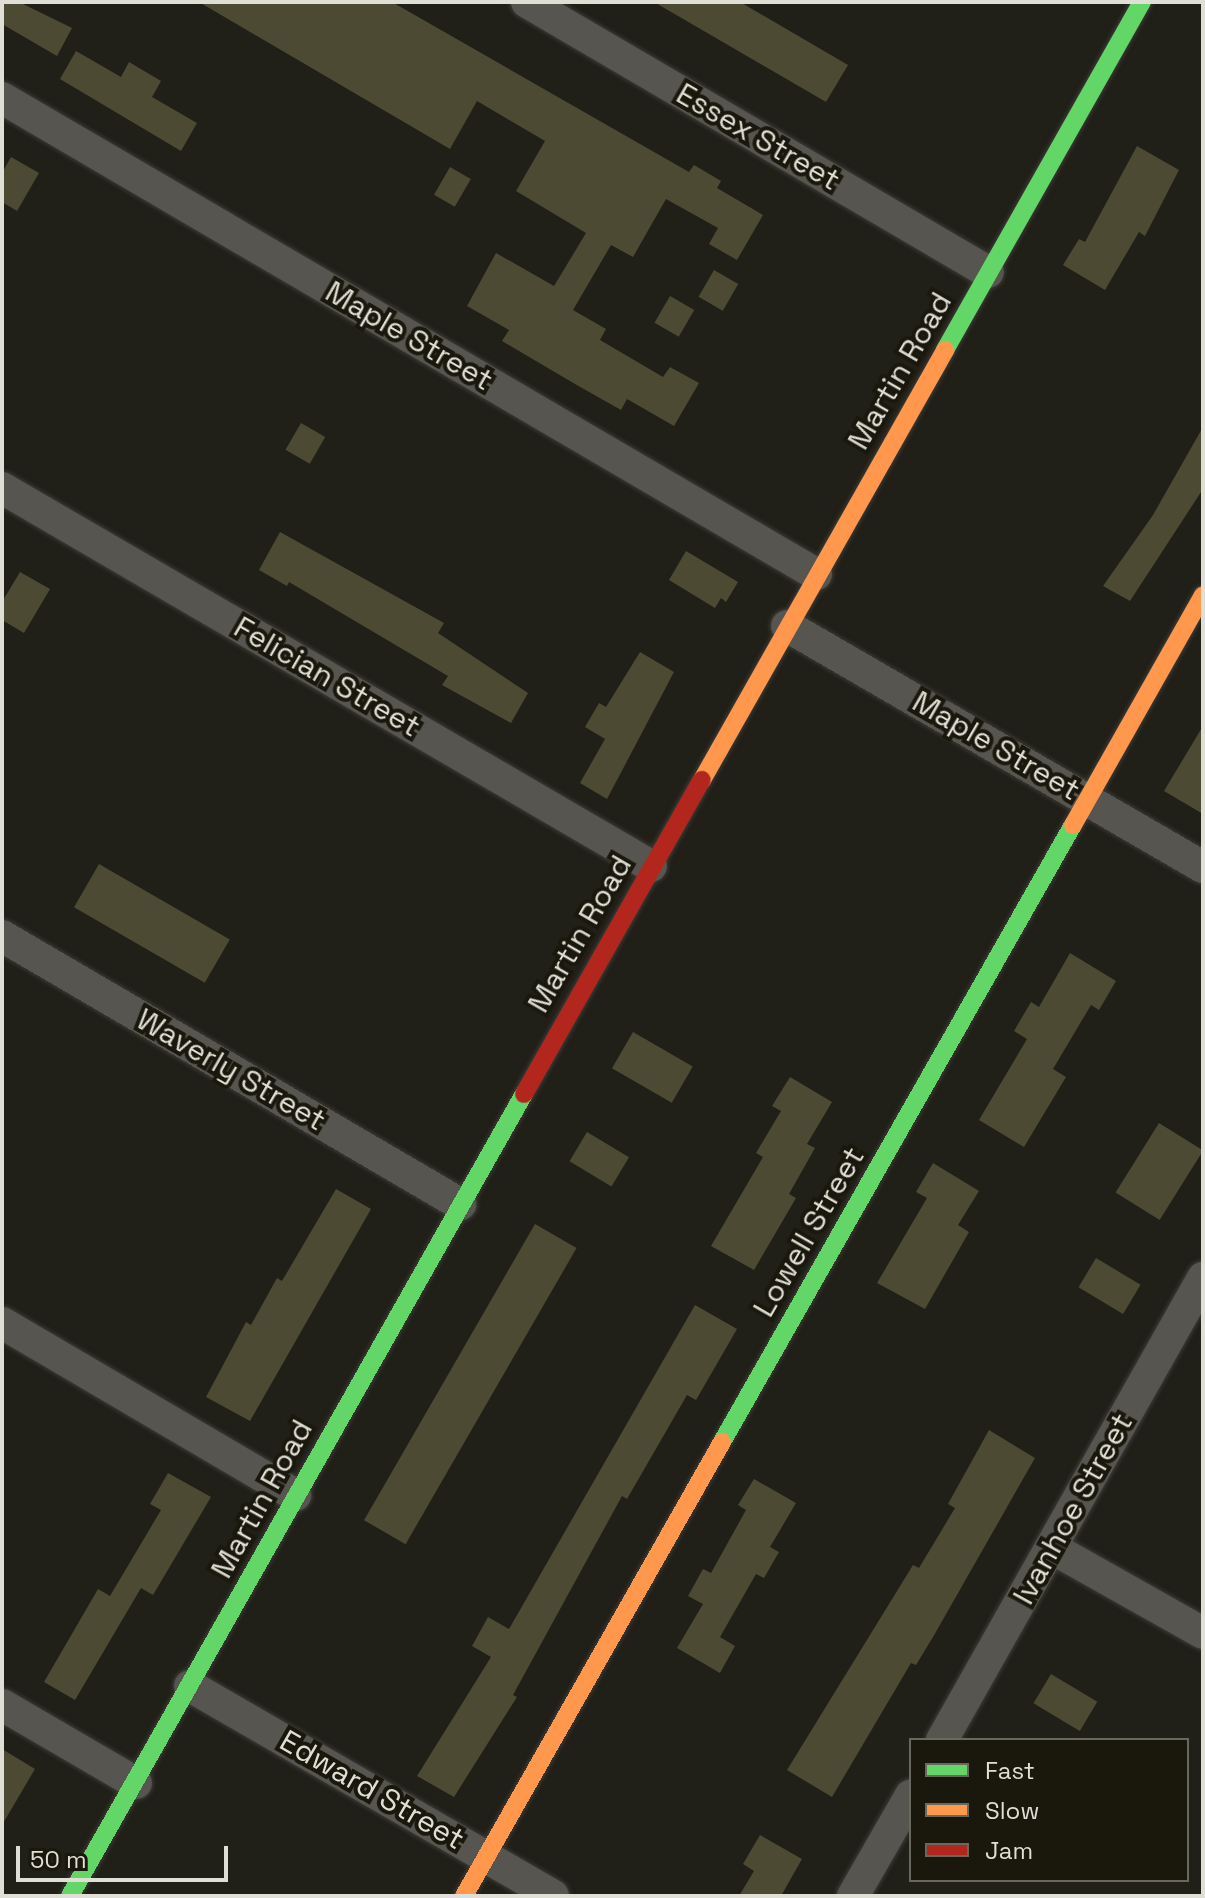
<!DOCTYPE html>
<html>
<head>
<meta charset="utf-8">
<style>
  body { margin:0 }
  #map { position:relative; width:1205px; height:1898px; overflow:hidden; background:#201f18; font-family:"Space Grotesk",sans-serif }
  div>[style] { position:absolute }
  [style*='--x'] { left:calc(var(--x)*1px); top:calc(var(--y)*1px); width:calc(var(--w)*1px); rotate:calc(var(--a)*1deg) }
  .building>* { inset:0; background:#4d4a34; transform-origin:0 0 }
  .roads { filter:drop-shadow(0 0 2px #3c3b36) drop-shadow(0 0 2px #3c3b36) }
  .street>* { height:32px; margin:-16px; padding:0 16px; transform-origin:16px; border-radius:16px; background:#56554f }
  .fast>* { height:18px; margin:-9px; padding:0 9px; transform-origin:9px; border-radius:9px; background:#63d668 }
  .slow>* { height:18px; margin:-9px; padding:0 9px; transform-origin:9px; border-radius:9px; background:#ff974d }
  .jam>* { height:18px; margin:-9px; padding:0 9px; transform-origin:9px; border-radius:9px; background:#b3261e }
  span { translate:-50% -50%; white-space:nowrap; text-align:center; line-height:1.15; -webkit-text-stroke:8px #1a180c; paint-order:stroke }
  .street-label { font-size:30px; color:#dfdfd6 }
  .frame { position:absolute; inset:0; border:4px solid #dfdfd6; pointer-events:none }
  .legend { position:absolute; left:909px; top:1738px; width:280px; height:144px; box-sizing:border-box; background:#1a180c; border:2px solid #69685d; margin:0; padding:10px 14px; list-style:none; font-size:24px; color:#dfdfd6 }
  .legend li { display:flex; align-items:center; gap:16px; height:40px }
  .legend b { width:40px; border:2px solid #69685d }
  .scale { position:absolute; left:16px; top:1846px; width:212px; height:36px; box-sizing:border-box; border:4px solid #dfdfd6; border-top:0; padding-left:10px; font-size:24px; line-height:28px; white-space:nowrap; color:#dfdfd6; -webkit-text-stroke:6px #1a180c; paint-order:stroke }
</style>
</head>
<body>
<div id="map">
  <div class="building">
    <div style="clip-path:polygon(2px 2px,19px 2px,72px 28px,57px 56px,2px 24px)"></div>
    <div style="clip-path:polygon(199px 2px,392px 2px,689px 172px,694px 165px,721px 181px,717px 188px,763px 215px,737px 260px,709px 244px,718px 228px,666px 199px,633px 257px,611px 245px,573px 310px,606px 329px,600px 340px,663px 377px,670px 367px,699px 383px,674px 426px,627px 399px,621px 410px,575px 384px,502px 341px,509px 330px,467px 306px,496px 253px,554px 286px,586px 233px,516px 191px,545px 141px,477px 101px,450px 149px)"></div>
    <div style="clip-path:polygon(654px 2px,740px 2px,848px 65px,826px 102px)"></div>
    <div style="clip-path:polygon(76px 51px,121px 77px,129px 62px,161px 81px,152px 97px,197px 123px,181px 151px,60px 79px)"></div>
    <div style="clip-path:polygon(1137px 146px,1179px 170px,1145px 236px,1139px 232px,1105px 290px,1063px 265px,1079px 239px,1085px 242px)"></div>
    <div style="clip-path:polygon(11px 157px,39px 173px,17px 211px,2px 202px,2px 173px)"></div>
    <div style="left:450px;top:167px;width:24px;height:32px;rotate:30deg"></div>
    <div style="left:714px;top:270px;width:28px;height:31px;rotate:30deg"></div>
    <div style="left:670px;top:296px;width:28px;height:31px;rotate:30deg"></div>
    <div style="left:301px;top:423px;width:28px;height:31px;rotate:30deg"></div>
    <div style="clip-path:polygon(1203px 427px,1203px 489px,1130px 601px,1103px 586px,1153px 515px)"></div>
    <div style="clip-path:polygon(280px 532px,444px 623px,438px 633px,528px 693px,511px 723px,442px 685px,448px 676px,289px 582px,287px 586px,259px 570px)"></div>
    <div style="clip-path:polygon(686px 551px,738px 582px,726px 602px,721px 598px,715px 608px,669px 580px)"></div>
    <div style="clip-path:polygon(20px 572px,50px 589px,24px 633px,2px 620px,2px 602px)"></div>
    <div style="clip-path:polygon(640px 652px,674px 672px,607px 799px,580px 783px,605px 739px,585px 727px,599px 703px,606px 707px)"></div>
    <div style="clip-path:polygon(1203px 726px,1203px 814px,1164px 791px)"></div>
    <div style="left:99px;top:864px;width:151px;height:50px;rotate:30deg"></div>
    <div style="clip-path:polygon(1070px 953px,1116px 981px,1099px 1010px,1091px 1005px,1053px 1069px,1066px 1077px,1024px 1147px,979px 1120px,1027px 1039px,1014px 1031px,1031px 1002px,1039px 1007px)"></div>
    <div style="left:633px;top:1032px;width:69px;height:42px;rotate:30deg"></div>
    <div style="clip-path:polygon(790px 1077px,832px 1102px,807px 1144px,815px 1148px,789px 1194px,796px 1198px,754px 1270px,711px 1246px,763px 1157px,756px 1153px,781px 1111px,772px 1106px)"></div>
    <div style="left:1159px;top:1123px;width:52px;height:82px;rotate:32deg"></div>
    <div style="left:587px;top:1132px;width:49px;height:34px;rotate:31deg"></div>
    <div style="clip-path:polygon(933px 1163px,979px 1191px,958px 1225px,969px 1232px,925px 1309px,877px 1283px,927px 1198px,916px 1192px)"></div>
    <div style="clip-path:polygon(336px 1189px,371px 1209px,250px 1421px,206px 1397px,246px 1322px,251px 1325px,277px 1278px,282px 1281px)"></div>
    <div style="left:535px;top:1224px;width:48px;height:342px;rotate:30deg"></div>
    <div style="left:1096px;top:1258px;width:52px;height:34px;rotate:31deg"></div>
    <div style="clip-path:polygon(695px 1305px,737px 1329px,696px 1400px,687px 1395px,627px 1499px,622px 1496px,513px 1695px,517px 1697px,454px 1797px,417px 1776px,491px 1657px,472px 1646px,488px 1617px,509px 1629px)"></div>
    <div style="clip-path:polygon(989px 1430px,1035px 1458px,933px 1637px,916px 1665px,911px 1663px,832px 1797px,787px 1770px,913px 1565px,919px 1568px,955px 1508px,948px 1504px)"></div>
    <div style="clip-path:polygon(168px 1473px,211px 1497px,153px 1595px,141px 1588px,75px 1700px,44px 1682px,98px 1589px,110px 1596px,161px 1510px,150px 1504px)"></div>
    <div style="clip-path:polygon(754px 1479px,796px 1503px,770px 1547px,779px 1552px,764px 1578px,756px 1574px,720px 1637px,735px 1646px,720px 1673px,677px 1648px,703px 1604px,688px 1596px,703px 1569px,711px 1573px,746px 1510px,738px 1505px)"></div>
    <div style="left:1051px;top:1674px;width:54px;height:34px;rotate:31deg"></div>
    <div style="clip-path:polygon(2px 1749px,35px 1769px,2px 1825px)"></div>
    <div style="clip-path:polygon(760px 1835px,802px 1859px,781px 1896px,739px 1896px,754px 1871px,743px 1864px)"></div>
  </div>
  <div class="roads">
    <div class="street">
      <div style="--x:527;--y:2;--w:534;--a:30.36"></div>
      <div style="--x:2;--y:98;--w:943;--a:30.32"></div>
      <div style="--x:2;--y:488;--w:751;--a:30.22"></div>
      <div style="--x:787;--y:626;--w:481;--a:30.1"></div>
      <div style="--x:2;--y:936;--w:531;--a:30.33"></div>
      <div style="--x:2;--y:1323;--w:340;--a:30.4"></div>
      <div style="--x:1052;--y:1548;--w:173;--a:29.4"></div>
      <div style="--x:190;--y:1686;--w:419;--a:30"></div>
      <div style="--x:2;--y:1705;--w:155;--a:30.2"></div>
      <div style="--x:942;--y:1740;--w:531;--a:-60.54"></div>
      <div style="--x:853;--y:1896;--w:116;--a:-60.1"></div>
    </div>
    <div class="fast">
      <div style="--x:945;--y:350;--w:400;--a:-60.5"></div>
      <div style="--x:722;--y:1442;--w:710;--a:-60.37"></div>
      <div style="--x:70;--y:1896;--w:922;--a:-60.49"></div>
    </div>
    <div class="slow">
      <div style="--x:702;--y:780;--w:494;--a:-60.5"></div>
      <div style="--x:1073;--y:825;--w:264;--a:-60.5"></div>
      <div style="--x:464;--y:1896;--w:522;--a:-60.39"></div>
    </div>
    <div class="jam">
      <div style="--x:524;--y:1094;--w:361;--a:-60.5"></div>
    </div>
  </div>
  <div class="street-label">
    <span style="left:758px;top:137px;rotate:30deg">Essex Street</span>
    <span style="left:409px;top:336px;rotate:30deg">Maple Street</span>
    <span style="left:900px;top:371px;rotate:-60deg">Martin Road</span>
    <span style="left:327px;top:677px;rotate:30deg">Felician Street</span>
    <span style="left:996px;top:746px;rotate:30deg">Maple Street</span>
    <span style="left:580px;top:934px;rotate:-60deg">Martin Road</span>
    <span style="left:231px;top:1070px;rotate:30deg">Waverly Street</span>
    <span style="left:809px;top:1232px;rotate:-60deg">Lowell Street</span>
    <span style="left:262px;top:1499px;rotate:-61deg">Martin Road</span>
    <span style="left:1073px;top:1509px;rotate:-61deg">Ivanhoe Street</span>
    <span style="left:372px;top:1790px;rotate:30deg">Edward Street</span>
  </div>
  <div class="frame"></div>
  <ul class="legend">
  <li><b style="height:10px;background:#63d668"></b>Fast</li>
  <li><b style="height:10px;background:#ff974d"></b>Slow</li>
  <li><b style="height:10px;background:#b3261e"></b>Jam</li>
  </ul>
  <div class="scale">50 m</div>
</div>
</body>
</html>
